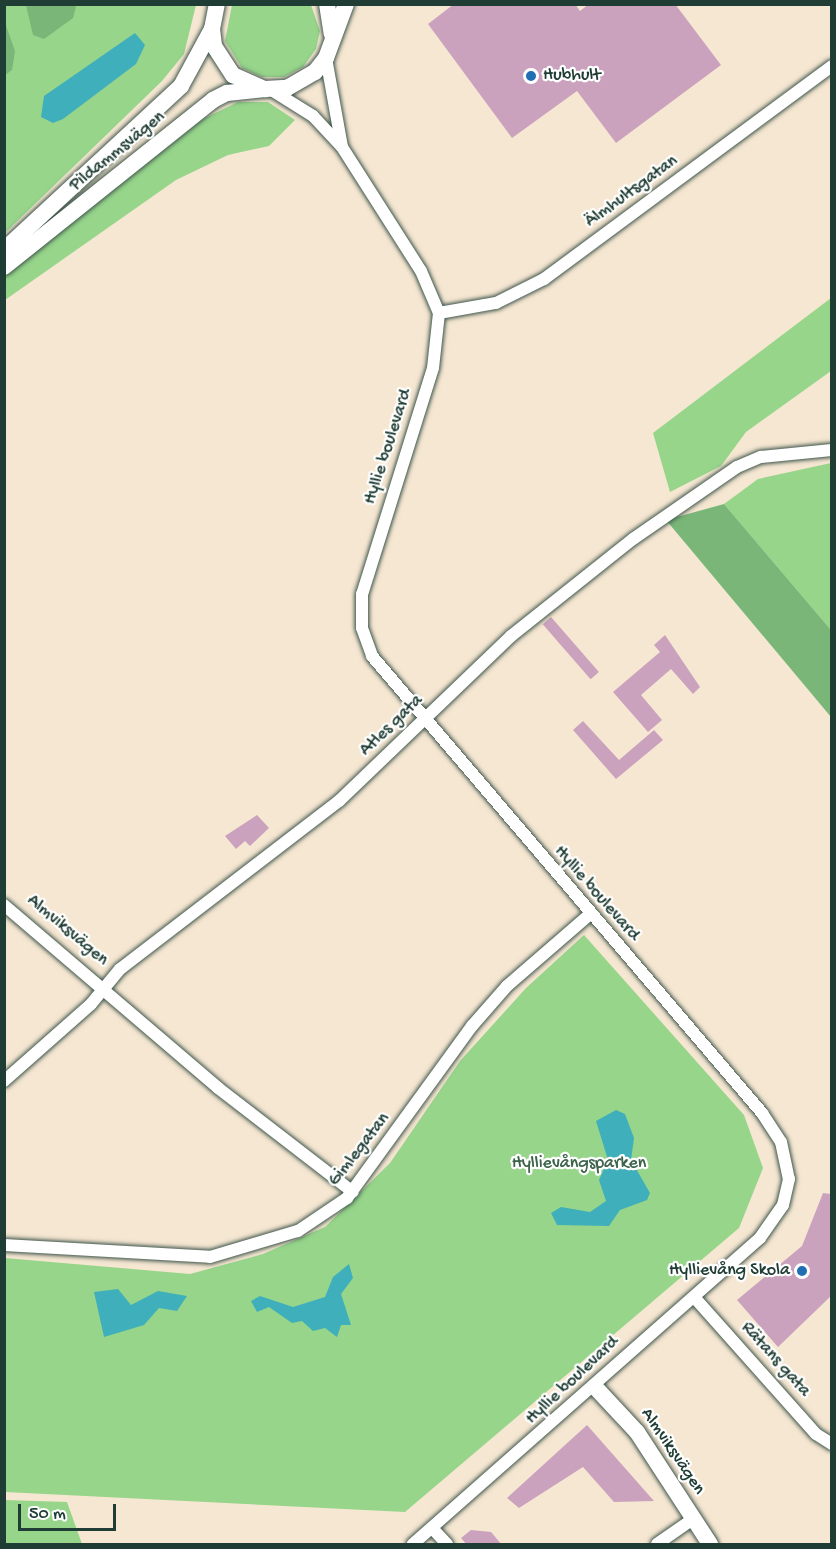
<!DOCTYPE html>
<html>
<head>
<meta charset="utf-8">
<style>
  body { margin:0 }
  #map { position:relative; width:836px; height:1549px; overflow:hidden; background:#f6e7d2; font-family:"Gochi Hand",sans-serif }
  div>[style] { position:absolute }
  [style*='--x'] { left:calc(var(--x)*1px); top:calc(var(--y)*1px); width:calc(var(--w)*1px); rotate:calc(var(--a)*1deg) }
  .green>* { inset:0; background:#97d58b }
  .forest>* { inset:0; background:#79b677 }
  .water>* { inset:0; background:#3fafbb }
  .building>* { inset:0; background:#cba2be; transform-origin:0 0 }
  .roads { filter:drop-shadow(0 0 2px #3f564c) drop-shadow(0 0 2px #3f564c) }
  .street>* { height:12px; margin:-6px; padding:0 6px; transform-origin:6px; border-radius:6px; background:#fff }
  .secondary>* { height:16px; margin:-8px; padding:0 8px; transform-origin:8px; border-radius:8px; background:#fff }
  .dots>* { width:16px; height:16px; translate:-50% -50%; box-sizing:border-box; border:3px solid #fff; border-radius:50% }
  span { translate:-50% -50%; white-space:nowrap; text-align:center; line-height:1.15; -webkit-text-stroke:4.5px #fff; paint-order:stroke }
  .poi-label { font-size:18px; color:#1f3d34 }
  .left { translate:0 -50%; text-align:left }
  .right { translate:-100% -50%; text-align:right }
  .street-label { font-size:18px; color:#1f3d34 }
  .park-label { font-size:18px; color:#3d634a }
  .frame { position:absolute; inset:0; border:6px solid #1f3d34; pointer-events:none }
  .scale { position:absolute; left:18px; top:1504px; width:98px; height:27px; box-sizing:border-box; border:3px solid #1f3d34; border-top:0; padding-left:8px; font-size:18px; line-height:21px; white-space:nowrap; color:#1f3d34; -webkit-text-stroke:4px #fff; paint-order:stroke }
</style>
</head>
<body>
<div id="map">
  <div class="green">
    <div style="clip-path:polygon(5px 5px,196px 5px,184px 54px,162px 81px,5px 233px)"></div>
    <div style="clip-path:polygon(232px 5px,311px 5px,320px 31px,316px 49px,303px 67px,284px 77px,262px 77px,242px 68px,225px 41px)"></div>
    <div style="clip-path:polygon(238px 102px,268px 102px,295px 120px,269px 146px,228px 155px,176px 180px,5px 300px,5px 276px,203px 119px)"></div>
    <div style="clip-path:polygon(831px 298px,831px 371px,746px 432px,721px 466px,670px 492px,653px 433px)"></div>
    <div style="clip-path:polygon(831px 463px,831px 630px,724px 504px,758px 479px)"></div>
    <div style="clip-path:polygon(584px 935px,744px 1115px,763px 1168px,739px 1228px,405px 1512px,5px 1492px,5px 1258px,190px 1274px,263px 1254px,325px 1227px,390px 1163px,460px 1061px,526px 988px)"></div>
    <div style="clip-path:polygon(5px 1500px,67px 1502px,82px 1544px,5px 1544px)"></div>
  </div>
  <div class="forest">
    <div style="clip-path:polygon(26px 5px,73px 5px,76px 7px,73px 18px,44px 39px,33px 35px)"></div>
    <div style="clip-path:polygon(4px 20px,15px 51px,12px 70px,5px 75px)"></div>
    <div style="clip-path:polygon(724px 504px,831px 630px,831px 717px,666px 520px)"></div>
  </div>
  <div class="water">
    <div style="clip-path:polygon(135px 33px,145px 45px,136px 64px,63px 119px,53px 123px,41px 117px,44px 96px)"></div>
    <div style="clip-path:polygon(616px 1110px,625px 1114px,634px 1138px,631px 1160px,650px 1193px,647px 1200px,620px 1210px,609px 1226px,557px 1225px,551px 1213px,561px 1207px,590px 1212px,606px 1201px,599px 1180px,608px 1160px,596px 1121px)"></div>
    <div style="clip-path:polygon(349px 1264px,353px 1278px,341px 1294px,351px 1325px,341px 1325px,337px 1337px,325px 1328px,313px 1331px,302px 1321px,292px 1323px,269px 1307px,257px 1312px,251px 1301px,260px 1296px,293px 1307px,325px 1297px,333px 1277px)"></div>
    <div style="clip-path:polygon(118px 1289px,131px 1305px,158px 1291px,187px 1296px,177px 1311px,159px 1308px,144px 1325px,104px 1337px,94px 1292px)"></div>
  </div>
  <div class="building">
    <div style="clip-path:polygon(454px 4px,575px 4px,580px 11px,589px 4px,675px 4px,721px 65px,616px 143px,577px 91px,512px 138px,428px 24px)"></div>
    <div style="left:551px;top:617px;width:73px;height:11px;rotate:49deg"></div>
    <div style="clip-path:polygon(665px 635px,700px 687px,693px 694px,671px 669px,641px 695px,662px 720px,648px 732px,613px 692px,660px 652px,654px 645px)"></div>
    <div style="clip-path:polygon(583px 721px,619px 760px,654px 730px,663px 740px,616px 779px,573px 730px)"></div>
    <div style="clip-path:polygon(257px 815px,269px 828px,250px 846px,245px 841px,236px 849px,225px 836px)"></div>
    <div style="clip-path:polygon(823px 1193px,831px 1194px,831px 1296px,778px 1347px,737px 1300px,802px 1246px)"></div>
    <div style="clip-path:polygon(587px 1425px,654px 1501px,614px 1502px,583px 1467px,519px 1508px,507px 1498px)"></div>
    <div style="clip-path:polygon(471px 1530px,491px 1532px,502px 1545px,467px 1545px,461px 1538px)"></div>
  </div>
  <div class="roads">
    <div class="street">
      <div style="--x:326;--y:58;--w:90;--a:79.8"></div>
      <div style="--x:342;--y:147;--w:147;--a:57.5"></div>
      <div style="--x:421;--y:271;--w:46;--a:66.8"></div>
      <div style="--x:439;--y:313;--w:55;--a:96.2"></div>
      <div style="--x:433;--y:368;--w:237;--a:107.4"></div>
      <div style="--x:362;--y:594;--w:34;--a:90"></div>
      <div style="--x:362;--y:628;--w:30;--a:70"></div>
      <div style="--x:372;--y:656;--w:601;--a:49.52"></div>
      <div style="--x:762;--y:1113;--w:35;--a:57"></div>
      <div style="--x:781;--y:1142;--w:38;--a:78"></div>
      <div style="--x:789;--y:1179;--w:27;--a:103"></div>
      <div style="--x:783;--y:1205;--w:40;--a:124.9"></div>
      <div style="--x:760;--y:1238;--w:463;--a:138.6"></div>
      <div style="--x:273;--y:91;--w:47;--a:32"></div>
      <div style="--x:313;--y:116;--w:41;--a:47"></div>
      <div style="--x:439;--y:313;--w:58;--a:-10"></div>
      <div style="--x:496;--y:303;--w:54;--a:-26.6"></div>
      <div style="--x:544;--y:279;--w:358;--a:-36.5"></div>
      <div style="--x:4;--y:905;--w:282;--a:40.5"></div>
      <div style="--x:218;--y:1088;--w:170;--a:37.6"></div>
      <div style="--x:4;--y:1081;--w:116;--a:-41.5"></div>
      <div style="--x:91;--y:1004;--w:45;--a:-50.4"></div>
      <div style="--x:120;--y:969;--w:276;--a:-37.5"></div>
      <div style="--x:339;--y:801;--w:238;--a:-43.8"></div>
      <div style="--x:511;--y:636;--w:156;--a:-38.5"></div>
      <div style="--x:633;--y:539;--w:126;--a:-34.7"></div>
      <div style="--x:737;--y:467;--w:26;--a:-23"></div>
      <div style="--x:761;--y:457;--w:71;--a:-5.6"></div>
      <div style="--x:4;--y:1245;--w:206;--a:3.3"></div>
      <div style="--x:210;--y:1257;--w:92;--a:-16.5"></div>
      <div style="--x:298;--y:1231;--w:59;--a:-34"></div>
      <div style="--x:347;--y:1198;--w:213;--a:-54"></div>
      <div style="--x:472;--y:1026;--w:53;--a:-48.8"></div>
      <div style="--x:507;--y:986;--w:110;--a:-40.9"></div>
      <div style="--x:694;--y:1297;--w:183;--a:48.3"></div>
      <div style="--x:816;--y:1434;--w:19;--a:32"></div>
      <div style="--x:432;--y:1528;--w:22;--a:47"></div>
      <div style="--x:657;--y:1544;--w:44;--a:-34.8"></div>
    </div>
    <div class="secondary">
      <div style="--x:327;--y:4;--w:30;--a:81"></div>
      <div style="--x:212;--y:29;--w:17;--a:83"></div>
      <div style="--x:214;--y:46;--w:35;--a:57"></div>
      <div style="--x:233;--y:75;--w:35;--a:24"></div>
      <div style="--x:265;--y:89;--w:22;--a:-3"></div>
      <div style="--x:287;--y:88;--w:32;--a:-30"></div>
      <div style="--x:315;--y:72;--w:18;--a:-52"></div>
      <div style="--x:326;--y:58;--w:58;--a:-69.7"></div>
      <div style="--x:4;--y:250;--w:241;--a:-42.8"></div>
      <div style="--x:181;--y:86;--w:65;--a:-61.5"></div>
      <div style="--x:212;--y:29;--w:25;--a:-79"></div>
      <div style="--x:4;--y:267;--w:268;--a:-38.6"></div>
      <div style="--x:213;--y:100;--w:16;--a:-27"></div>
      <div style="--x:227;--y:93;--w:38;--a:-6"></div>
      <div style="--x:595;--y:1387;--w:62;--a:47"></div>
      <div style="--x:637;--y:1432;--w:134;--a:56.9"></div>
    </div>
  </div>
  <div class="dots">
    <div style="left:531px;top:76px;background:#1f6fb2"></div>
    <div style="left:802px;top:1271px;background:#1f6fb2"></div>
  </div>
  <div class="poi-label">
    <span class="left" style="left:543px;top:76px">Hubhult</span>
    <span class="right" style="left:790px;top:1271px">Hyllievång Skola</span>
  </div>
  <div class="street-label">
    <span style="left:118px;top:152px;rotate:-39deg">Pildammsvägen</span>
    <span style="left:632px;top:192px;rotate:-36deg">Älmhultsgatan</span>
    <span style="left:389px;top:447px;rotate:-72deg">Hyllie boulevard</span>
    <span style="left:392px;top:726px;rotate:-44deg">Atles gata</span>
    <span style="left:596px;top:894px;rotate:49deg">Hyllie boulevard</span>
    <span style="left:67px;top:931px;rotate:40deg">Almviksvägen</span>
    <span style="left:360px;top:1150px;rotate:-52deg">Gimlegatan</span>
    <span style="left:775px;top:1360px;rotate:48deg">Rätans gata</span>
    <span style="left:573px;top:1381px;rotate:-43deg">Hyllie boulevard</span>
    <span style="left:672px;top:1452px;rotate:56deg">Almviksvägen</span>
  </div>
  <div class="park-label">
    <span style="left:579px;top:1164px">Hyllievångsparken</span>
  </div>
  <div class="frame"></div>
  <div class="scale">50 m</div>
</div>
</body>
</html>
